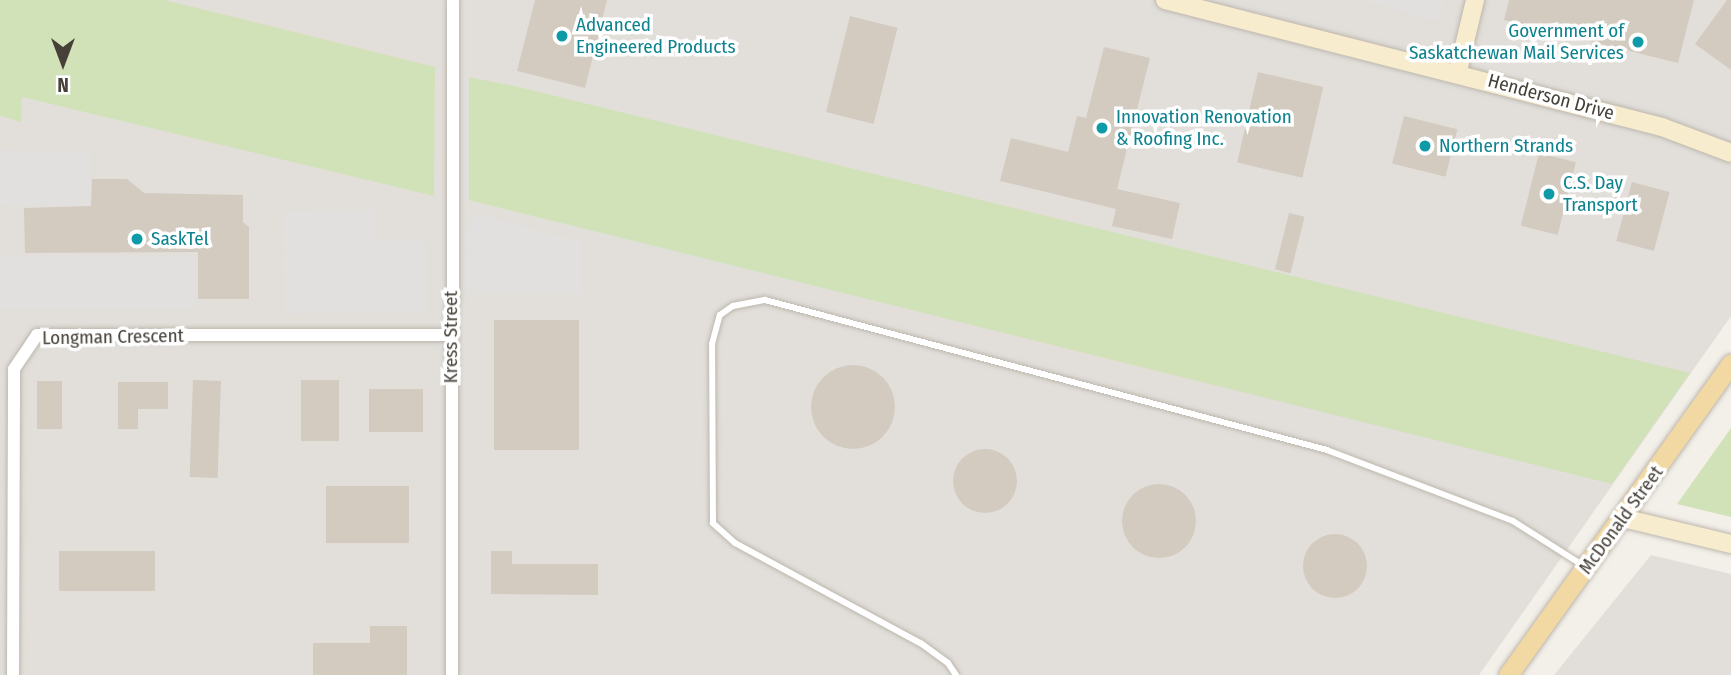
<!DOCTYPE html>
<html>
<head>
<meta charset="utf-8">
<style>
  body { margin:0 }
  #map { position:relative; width:1731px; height:675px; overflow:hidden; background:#f3f0ea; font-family:"Fira Sans Condensed",sans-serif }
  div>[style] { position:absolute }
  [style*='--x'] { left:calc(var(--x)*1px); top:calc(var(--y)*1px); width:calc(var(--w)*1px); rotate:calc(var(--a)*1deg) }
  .industrial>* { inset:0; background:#e2dfdb }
  .green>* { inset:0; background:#d1e2b8 }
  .parking>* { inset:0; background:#e2e0de; transform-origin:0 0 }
  .building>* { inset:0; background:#d3cbc0; transform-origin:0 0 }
  .round { border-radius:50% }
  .roads { filter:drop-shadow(0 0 2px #bdb7ad) drop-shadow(0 0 2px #bdb7ad) }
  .lane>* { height:6px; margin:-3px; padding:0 3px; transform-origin:3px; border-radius:3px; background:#fff }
  .street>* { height:12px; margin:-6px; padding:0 6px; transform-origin:6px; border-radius:6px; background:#fff }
  .secondary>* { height:18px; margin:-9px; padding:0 9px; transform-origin:9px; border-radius:9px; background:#f8ecce }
  .primary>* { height:19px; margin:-9.5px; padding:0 9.5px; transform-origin:9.5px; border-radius:9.5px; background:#f2d8a3 }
  .dots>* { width:19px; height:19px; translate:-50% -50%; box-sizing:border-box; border:4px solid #fff; border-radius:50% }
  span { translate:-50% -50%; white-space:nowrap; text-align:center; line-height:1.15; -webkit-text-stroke:7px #fff; paint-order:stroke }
  .culture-label { font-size:19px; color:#0d838f }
  .left { translate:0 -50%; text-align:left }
  .right { translate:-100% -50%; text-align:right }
  .street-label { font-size:19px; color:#464039 }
  .north { position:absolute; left:28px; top:28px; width:70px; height:70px; -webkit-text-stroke:5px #fff; paint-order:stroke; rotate:180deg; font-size:19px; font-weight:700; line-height:28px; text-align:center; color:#464039 }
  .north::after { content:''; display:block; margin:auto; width:24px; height:32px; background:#464039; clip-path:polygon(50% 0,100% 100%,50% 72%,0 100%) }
</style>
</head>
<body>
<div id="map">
  <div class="industrial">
    <div style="clip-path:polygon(0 0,1731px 0,1731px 316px,1479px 675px,0 675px)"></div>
    <div style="clip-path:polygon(1651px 555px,1731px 574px,1731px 675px,1554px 675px)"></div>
  </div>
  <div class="green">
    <div style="clip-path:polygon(0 0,165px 0,435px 67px,434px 196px,22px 97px,21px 122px,0 116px)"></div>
    <div style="clip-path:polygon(469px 77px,514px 86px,1690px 373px,1612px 484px,469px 200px)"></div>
    <div style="clip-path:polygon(1731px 428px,1731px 517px,1677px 504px)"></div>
  </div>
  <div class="parking">
    <div style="clip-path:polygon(1362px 0,1443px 0,1438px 21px)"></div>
    <div style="left:0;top:150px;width:91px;height:55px;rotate:1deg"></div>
    <div style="clip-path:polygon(376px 210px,376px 242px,426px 241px,426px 313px,285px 314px,284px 211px)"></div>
    <div style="clip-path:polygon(467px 212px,581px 242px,582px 294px,466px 294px)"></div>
    <div style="left:0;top:257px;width:195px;height:52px"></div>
  </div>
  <div class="building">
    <div style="clip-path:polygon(535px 0,607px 0,585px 88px,517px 71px)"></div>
    <div style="clip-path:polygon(1509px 0,1694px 0,1678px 63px,1504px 20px)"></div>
    <div style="clip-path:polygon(1727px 0,1731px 0,1731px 70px,1695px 44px)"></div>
    <div style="left:850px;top:16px;width:49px;height:99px;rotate:14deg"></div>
    <div style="clip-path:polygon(1104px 47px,1150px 58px,1117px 189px,1180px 203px,1172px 239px,1112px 226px,1116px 209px,1000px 181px,1011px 138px,1068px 152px,1077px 116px,1086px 118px)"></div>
    <div style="left:1258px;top:72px;width:67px;height:93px;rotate:13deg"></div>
    <div style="left:1404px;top:116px;width:55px;height:49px;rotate:14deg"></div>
    <div style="left:1539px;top:153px;width:38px;height:75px;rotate:14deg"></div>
    <div style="clip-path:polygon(92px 179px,127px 179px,144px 193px,243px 195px,243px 222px,249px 227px,249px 299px,198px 299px,198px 252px,25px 253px,24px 208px,91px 206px)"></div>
    <div style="left:1632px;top:182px;width:39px;height:61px;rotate:15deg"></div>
    <div style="left:1289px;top:213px;width:16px;height:58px;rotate:14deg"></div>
    <div style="left:494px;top:320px;width:85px;height:130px"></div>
    <div class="round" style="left:811px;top:365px;width:84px;height:84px"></div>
    <div style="left:193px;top:380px;width:28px;height:97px;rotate:2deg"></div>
    <div style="left:301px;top:380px;width:38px;height:61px"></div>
    <div style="left:37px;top:381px;width:25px;height:48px"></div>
    <div style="clip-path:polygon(118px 382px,168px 382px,168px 409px,138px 409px,138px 429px,118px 429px)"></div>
    <div style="left:369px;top:389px;width:54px;height:43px"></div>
    <div class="round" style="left:953px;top:449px;width:64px;height:64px"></div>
    <div class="round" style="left:1122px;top:484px;width:74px;height:74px"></div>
    <div style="left:326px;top:486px;width:83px;height:57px"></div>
    <div class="round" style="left:1303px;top:534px;width:64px;height:64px"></div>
    <div style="left:59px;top:551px;width:96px;height:40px"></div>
    <div style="clip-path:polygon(491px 551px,512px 551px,512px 564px,598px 564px,598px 595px,491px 594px)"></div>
    <div style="clip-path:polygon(370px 626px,407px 626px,407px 675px,313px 675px,313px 643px,370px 643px)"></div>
  </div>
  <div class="roads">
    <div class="lane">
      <div style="--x:956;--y:675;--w:14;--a:-124"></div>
      <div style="--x:948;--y:663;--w:34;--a:-144"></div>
      <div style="--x:920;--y:643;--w:210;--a:-151.6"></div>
      <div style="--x:735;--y:543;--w:30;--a:-138"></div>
      <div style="--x:713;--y:523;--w:179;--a:-90.3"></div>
      <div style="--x:712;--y:344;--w:30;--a:-75"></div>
      <div style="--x:720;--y:315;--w:16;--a:-35"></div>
      <div style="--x:733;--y:306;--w:33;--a:-11"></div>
      <div style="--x:765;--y:300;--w:582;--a:14.94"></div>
      <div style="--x:1327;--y:450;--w:199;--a:20.9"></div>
      <div style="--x:1513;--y:521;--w:84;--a:32.4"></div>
    </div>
    <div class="street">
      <div style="--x:13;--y:675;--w:306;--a:-89.8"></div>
      <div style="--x:14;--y:369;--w:41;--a:-55.9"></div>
      <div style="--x:37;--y:335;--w:414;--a:0"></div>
      <div style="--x:452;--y:675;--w:675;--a:-89.92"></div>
    </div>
    <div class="secondary">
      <div style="--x:1165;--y:0;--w:513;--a:14.33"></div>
      <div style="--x:1662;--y:127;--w:74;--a:20.6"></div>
      <div style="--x:1458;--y:71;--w:73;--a:-76.5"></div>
      <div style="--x:1623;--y:518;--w:111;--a:13.5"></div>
    </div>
    <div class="primary">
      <div style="--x:1508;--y:675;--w:383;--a:-54.4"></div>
    </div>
  </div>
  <div class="dots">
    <div style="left:562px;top:36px;background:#0f9aa8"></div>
    <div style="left:1638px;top:42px;background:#0f9aa8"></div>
    <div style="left:1102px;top:128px;background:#0f9aa8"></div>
    <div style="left:1425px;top:146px;background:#0f9aa8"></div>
    <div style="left:1549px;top:194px;background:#0f9aa8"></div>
    <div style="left:137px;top:239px;background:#0f9aa8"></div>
  </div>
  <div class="culture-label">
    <span class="left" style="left:576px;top:36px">Advanced<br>Engineered Products</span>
    <span class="right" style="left:1624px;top:42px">Government of<br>Saskatchewan Mail Services</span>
    <span class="left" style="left:1116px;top:128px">Innovation Renovation<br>&amp; Roofing Inc.</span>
    <span class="left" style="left:1439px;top:146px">Northern Strands</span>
    <span class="left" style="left:1563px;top:194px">C.S. Day<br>Transport</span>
    <span class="left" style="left:151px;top:239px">SaskTel</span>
  </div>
  <div class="street-label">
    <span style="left:1551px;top:97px;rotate:15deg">Henderson Drive</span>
    <span style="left:113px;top:337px;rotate:-1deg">Longman Crescent</span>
    <span style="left:451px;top:337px;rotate:-90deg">Kress Street</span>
    <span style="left:1621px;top:520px;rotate:-54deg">McDonald Street</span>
  </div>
  <div class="north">N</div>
</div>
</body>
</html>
